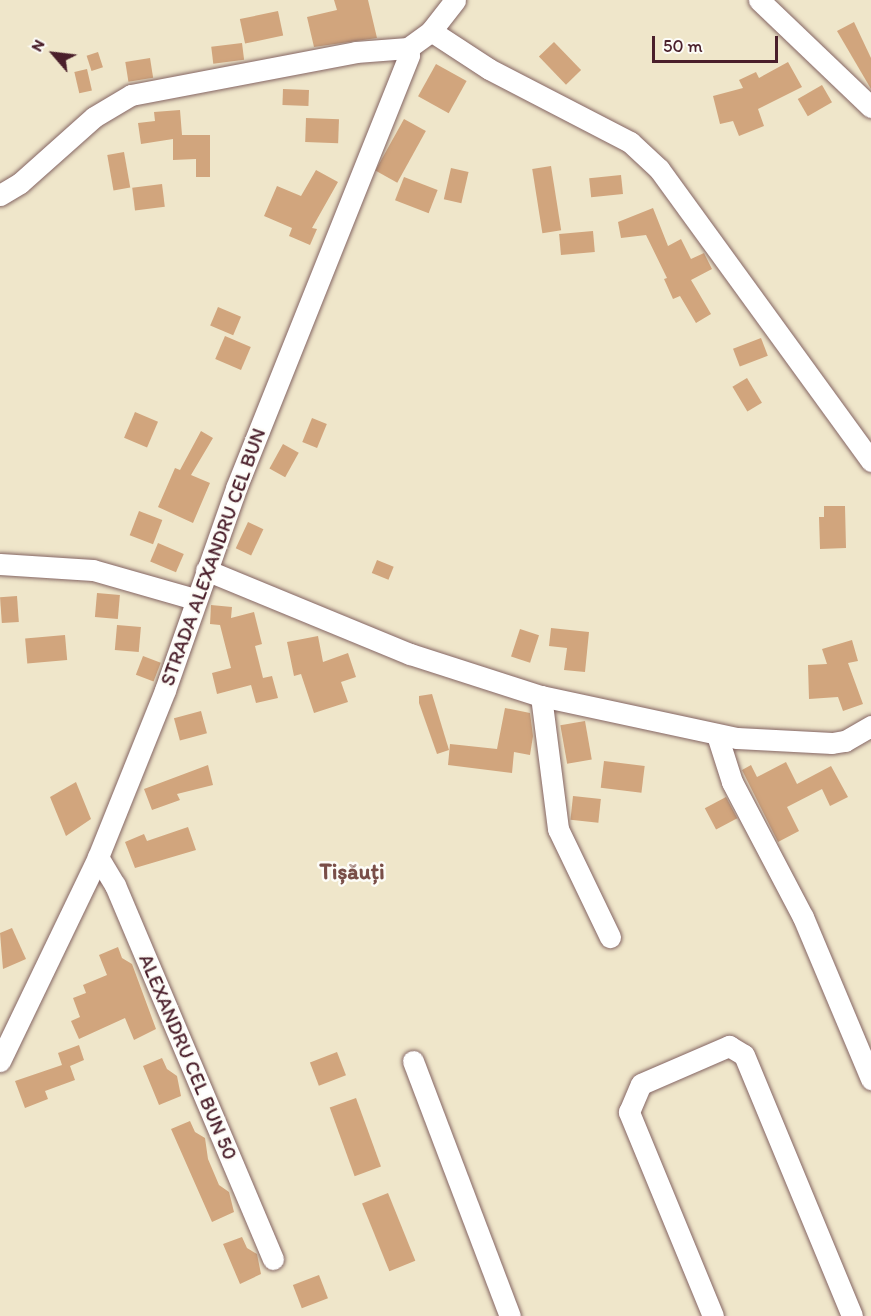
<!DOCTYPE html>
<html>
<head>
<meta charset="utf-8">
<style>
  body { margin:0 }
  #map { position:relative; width:871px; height:1316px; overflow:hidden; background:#efe6ca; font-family:Itim,sans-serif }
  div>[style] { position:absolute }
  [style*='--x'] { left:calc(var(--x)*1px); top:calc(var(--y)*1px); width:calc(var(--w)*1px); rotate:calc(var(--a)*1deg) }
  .building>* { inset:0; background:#d1a57d; transform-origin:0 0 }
  .roads { filter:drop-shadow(0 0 2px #846563) drop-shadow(0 0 2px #846563) }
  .minor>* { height:21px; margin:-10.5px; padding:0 10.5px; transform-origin:10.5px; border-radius:10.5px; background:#fff }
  span { translate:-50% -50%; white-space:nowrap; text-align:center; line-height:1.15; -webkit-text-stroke:5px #fdfcf7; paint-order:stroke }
  .street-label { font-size:20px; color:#4a1f2b }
  .quarter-label { font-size:22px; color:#794e48; font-weight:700 }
  .north { position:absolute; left:24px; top:24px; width:60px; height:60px; -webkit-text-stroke:4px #fdfcf7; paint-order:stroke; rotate:298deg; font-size:16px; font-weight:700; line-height:24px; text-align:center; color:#4a1f2b }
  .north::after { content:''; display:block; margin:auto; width:21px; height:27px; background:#4a1f2b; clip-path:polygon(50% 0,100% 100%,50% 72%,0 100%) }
  .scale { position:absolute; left:652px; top:36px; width:126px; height:27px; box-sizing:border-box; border:3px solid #4a1f2b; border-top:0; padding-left:8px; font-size:18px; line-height:21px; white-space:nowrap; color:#4a1f2b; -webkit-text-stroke:4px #fdfcf7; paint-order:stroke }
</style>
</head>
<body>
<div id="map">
  <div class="building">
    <div style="clip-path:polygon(334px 0,368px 0,377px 38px,314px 47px,307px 17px,337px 10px)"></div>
    <div style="left:278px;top:11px;width:25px;height:39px;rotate:78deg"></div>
    <div style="clip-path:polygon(854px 22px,871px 58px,871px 89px,837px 31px)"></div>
    <div style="left:554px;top:42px;width:39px;height:21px;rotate:46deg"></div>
    <div style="left:242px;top:43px;width:17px;height:31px;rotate:83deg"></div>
    <div style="left:98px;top:52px;width:16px;height:12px;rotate:72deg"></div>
    <div style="left:150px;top:58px;width:20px;height:25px;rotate:81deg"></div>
    <div style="clip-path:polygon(788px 62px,802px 87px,758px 109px,764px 126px,739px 136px,733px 121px,720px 124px,713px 96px,743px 88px,739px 80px,756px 72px,759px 78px)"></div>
    <div style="left:436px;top:64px;width:35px;height:37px;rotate:29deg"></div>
    <div style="left:87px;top:69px;width:22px;height:13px;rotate:77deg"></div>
    <div style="left:822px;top:85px;width:20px;height:28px;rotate:60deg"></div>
    <div style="left:283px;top:89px;width:26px;height:16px;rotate:2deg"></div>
    <div style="clip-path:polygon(180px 110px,182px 135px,210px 135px,210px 177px,196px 177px,196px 159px,173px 160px,173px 139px,141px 144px,138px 123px,155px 121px,154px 112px)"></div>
    <div style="left:306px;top:118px;width:33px;height:24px;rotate:2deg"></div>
    <div style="left:404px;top:119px;width:25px;height:59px;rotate:29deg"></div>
    <div style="left:124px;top:152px;width:36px;height:17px;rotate:80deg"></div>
    <div style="left:551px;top:166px;width:65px;height:19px;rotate:81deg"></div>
    <div style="left:451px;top:168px;width:18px;height:32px;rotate:13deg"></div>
    <div style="clip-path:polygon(316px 170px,338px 182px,312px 228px,317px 229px,310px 245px,289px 236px,292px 228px,264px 216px,277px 186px,301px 196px)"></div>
    <div style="left:621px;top:175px;width:19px;height:32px;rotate:84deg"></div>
    <div style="left:404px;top:177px;width:36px;height:25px;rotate:21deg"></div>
    <div style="left:162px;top:184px;width:23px;height:30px;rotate:83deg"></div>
    <div style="clip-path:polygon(653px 208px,668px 246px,681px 239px,691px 259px,704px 253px,712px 269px,691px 280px,711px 314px,696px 323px,680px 296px,673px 299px,664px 279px,667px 278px,646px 235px,621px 238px,618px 222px)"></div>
    <div style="left:593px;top:231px;width:21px;height:34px;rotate:85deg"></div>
    <div style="left:218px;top:307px;width:25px;height:20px;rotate:23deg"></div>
    <div style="left:225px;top:336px;width:28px;height:25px;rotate:23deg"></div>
    <div style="left:761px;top:338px;width:19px;height:30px;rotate:69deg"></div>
    <div style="left:747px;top:378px;width:29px;height:17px;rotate:59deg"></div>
    <div style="left:135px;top:412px;width:25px;height:28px;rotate:23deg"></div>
    <div style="left:312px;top:418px;width:16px;height:26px;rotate:22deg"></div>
    <div style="clip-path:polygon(201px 431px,213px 438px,191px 475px,210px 483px,193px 523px,158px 507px,175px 468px,180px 470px)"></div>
    <div style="left:283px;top:444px;width:18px;height:28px;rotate:29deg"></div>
    <div style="clip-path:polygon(824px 506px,845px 506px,846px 548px,820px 549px,819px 517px,824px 517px)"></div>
    <div style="left:139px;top:511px;width:25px;height:26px;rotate:21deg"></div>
    <div style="left:248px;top:522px;width:17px;height:29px;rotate:25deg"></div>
    <div style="left:158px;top:543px;width:28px;height:20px;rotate:23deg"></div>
    <div style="left:377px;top:560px;width:18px;height:14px;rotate:22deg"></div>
    <div style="left:97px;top:593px;width:23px;height:24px;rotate:5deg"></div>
    <div style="left:17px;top:596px;width:26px;height:17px;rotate:86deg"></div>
    <div style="clip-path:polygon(211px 605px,232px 607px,231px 618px,254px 612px,262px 644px,255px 646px,263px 678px,272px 676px,278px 698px,256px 703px,251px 685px,217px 694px,212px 673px,231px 668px,220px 625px,210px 624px)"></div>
    <div style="left:117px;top:625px;width:24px;height:25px;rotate:5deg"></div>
    <div style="clip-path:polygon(551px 628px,589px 632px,585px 672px,564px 670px,567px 648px,549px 646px)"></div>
    <div style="left:520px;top:629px;width:20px;height:29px;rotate:18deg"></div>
    <div style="left:65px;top:635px;width:25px;height:40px;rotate:85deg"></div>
    <div style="clip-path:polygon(318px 636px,323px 662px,348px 653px,356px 677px,341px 682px,348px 702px,314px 713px,301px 674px,294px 676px,287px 642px)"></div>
    <div style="clip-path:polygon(852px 640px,858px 661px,848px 663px,863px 704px,843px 711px,838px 697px,809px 699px,808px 665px,827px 664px,822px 649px)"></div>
    <div style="left:143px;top:656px;width:19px;height:20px;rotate:21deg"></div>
    <div style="clip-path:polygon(432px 694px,449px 750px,437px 754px,419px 703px,419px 696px)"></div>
    <div style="clip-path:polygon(505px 708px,530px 713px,533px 736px,530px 755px,514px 752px,512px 773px,448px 765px,450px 744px,497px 749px)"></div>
    <div style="left:201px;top:711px;width:23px;height:28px;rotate:75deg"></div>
    <div style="left:585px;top:721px;width:39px;height:25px;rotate:80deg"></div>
    <div style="left:604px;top:761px;width:41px;height:27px;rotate:7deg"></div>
    <div style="clip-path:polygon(786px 762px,797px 784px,831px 766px,848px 797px,830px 806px,822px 789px,787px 807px,799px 831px,778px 842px,742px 770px,751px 765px,757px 777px)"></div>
    <div style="clip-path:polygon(208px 765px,213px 785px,177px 794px,180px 800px,152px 810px,144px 789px)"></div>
    <div style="clip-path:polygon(76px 782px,91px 819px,66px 836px,50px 797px)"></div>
    <div style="left:573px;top:796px;width:28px;height:24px;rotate:6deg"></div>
    <div style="left:726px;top:797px;width:24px;height:24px;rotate:62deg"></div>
    <div style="clip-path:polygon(188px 827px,196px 850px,135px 868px,125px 842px,144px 834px,147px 841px)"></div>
    <div style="clip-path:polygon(12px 928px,26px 959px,3px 969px,0 933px)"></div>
    <div style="clip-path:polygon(118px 947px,122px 958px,132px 964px,156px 1029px,134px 1040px,125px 1018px,79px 1039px,71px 1021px,80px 1017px,73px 998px,86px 993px,83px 985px,107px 975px,99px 955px)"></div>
    <div style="clip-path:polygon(79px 1045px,84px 1060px,70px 1066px,75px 1080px,45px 1091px,48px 1099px,25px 1108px,15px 1081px,62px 1065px,58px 1053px)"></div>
    <div style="left:337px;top:1052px;width:25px;height:29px;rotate:69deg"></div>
    <div style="clip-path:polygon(162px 1058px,167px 1069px,177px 1076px,181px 1096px,159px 1105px,143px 1066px)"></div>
    <div style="left:356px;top:1098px;width:73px;height:28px;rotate:70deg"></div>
    <div style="clip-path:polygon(190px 1121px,195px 1132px,205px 1138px,208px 1159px,219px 1185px,229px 1192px,234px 1212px,212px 1222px,171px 1129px)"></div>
    <div style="left:388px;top:1193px;width:73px;height:28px;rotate:68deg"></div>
    <div style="clip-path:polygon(242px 1237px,247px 1248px,257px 1254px,261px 1274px,240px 1284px,223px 1244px)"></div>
    <div style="left:319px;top:1275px;width:25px;height:28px;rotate:69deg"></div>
  </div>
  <div class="roads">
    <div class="minor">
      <div style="--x:759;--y:0;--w:155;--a:43.7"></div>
      <div style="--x:431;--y:31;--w:69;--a:33.2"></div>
      <div style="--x:489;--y:69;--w:159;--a:27.4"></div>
      <div style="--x:630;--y:142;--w:40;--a:43"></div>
      <div style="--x:659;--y:169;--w:361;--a:54"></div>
      <div style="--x:0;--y:195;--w:23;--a:-31"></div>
      <div style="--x:20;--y:183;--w:99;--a:-41.7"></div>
      <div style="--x:94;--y:117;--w:43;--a:-30.7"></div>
      <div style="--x:131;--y:95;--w:229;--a:-10.8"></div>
      <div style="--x:356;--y:52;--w:52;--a:-4.4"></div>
      <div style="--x:408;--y:48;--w:29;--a:-36"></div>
      <div style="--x:431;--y:31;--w:39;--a:-52"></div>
      <div style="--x:0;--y:564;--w:93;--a:3.7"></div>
      <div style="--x:93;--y:570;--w:106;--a:15.9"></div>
      <div style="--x:206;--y:570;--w:221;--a:22.4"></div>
      <div style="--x:410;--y:654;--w:138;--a:17.8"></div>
      <div style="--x:541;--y:696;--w:200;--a:12.1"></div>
      <div style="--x:737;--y:738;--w:95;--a:3"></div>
      <div style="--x:832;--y:743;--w:13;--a:-9"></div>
      <div style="--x:845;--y:741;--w:30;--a:-30"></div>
      <div style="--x:541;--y:696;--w:134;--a:82.7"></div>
      <div style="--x:558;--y:829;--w:120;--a:64.3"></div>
      <div style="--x:717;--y:735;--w:49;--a:72.3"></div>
      <div style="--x:732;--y:782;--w:153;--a:62.3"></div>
      <div style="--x:803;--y:917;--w:176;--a:67.2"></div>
      <div style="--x:98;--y:857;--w:33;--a:59"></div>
      <div style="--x:115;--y:885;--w:406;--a:67.1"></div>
      <div style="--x:0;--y:1061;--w:226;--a:-64.3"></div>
      <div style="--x:98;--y:857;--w:180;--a:-68.1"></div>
      <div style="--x:165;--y:690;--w:214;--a:-70.6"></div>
      <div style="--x:236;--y:488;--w:466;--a:-68.2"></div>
      <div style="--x:409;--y:55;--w:7;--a:-98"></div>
      <div style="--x:413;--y:1061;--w:273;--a:69.2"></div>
      <div style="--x:713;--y:1316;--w:221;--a:-112.4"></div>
      <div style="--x:629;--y:1112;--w:30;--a:-67"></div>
      <div style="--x:641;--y:1084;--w:96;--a:-23.4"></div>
      <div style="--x:729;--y:1046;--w:17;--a:31"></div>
      <div style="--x:744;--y:1055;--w:282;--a:67.5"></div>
    </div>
  </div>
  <div class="street-label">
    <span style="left:213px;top:557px;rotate:-70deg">STRADA ALEXANDRU CEL BUN</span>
    <span style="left:188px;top:1057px;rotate:67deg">ALEXANDRU CEL BUN 50</span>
  </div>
  <div class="quarter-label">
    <span style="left:352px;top:872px">Tișăuți</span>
  </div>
  <div class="north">N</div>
  <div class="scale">50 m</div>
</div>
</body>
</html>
